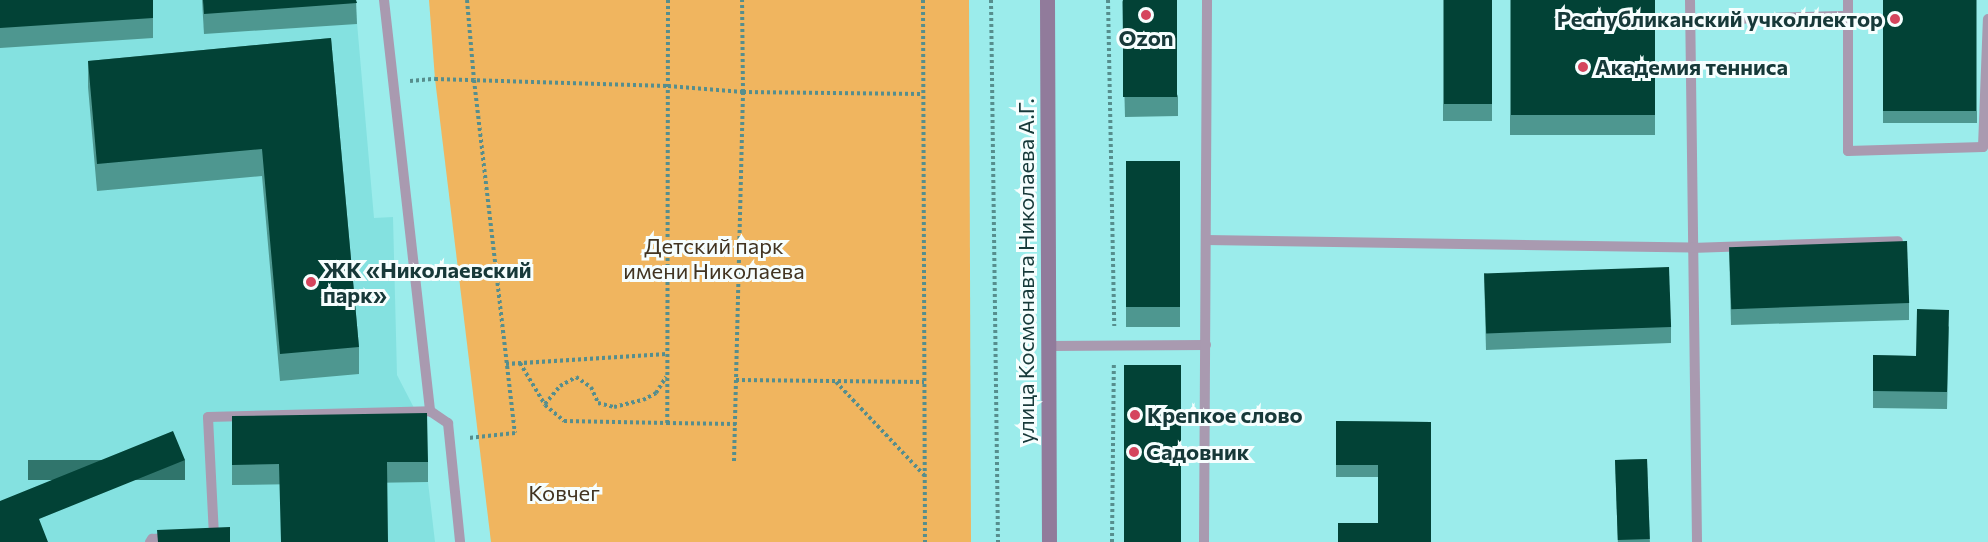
<!DOCTYPE html>
<html>
<head>
<meta charset="utf-8">
<style>
  body { margin:0 }
  #map { position:relative; width:1988px; height:542px; overflow:hidden; background:#9beceb; font-family:Commissioner,sans-serif }
  div>[style] { position:absolute }
  [style*='--x'] { left:calc(var(--x)*1px); top:calc(var(--y)*1px); width:calc(var(--w)*1px); rotate:calc(var(--a)*1deg) }
  .built>* { inset:0; background:#84e1e0 }
  .green>* { inset:0; background:#f0b55f }
  .path>* { height:4px; margin-top:-2px; transform-origin:0; background:repeating-linear-gradient(90deg,#568e8d 0 3px,transparent 0 6px) }
  .lane>* { height:10px; margin:-5px; padding:0 5px; transform-origin:5px; border-radius:5px; background:#a99ab0 }
  .secondary>* { height:15px; margin:-7.5px; padding:0 7.5px; transform-origin:7.5px; border-radius:7.5px; background:#917b9b }
  .wall>* { inset:0; background:#4e9790; transform-origin:0 0 }
  .shaded-wall>* { inset:0; background:#30756c; transform-origin:0 0 }
  .building>* { inset:0; background:#024236; transform-origin:0 0 }
  .dots>* { width:16px; height:16px; translate:-50% -50%; box-sizing:border-box; border:3px solid #f6fefe; border-radius:50% }
  span { translate:-50% -50%; white-space:nowrap; text-align:center; line-height:1.15; -webkit-text-stroke:6px #f6fefe; paint-order:stroke }
  .poi-label { font-size:22px; color:#173939; font-weight:700 }
  .right { translate:-100% -50%; text-align:right }
  .left { translate:0 -50%; text-align:left }
  .park-label { font-size:22px; color:#423421 }
  .street-label { font-size:22px; color:#173939 }
</style>
</head>
<body>
<div id="map">
  <div class="built">
    <div style="clip-path:polygon(0 0,355px 0,374px 218px,393px 217px,397px 375px,427px 433px,428px 482px,435px 542px,0 542px)"></div>
  </div>
  <div class="green">
    <div style="clip-path:polygon(429px 0,969px 0,971px 542px,491px 542px,435px 79px)"></div>
  </div>
  <div class="path">
    <div style="--x:467;--y:0;--w:80;--a:85"></div>
    <div style="--x:474;--y:80;--w:355;--a:83.4"></div>
    <div style="--x:515;--y:433;--w:47;--a:173.9"></div>
    <div style="--x:668;--y:0;--w:423;--a:90.1"></div>
    <div style="--x:667;--y:423;--w:69;--a:0.8"></div>
    <div style="--x:923;--y:0;--w:542;--a:89.79"></div>
    <div style="--x:991;--y:0;--w:542;--a:89.26"></div>
    <div style="--x:1108;--y:0;--w:326;--a:88.9"></div>
    <div style="--x:410;--y:81;--w:25;--a:-5"></div>
    <div style="--x:435;--y:79;--w:233;--a:1.7"></div>
    <div style="--x:668;--y:86;--w:75;--a:4.6"></div>
    <div style="--x:743;--y:92;--w:180;--a:0.6"></div>
    <div style="--x:520;--y:363;--w:49;--a:59.2"></div>
    <div style="--x:545;--y:405;--w:25;--a:40"></div>
    <div style="--x:564;--y:421;--w:103;--a:1.1"></div>
    <div style="--x:506;--y:364;--w:161;--a:-3.6"></div>
    <div style="--x:736;--y:380;--w:188;--a:0.6"></div>
    <div style="--x:836;--y:382;--w:129;--a:46.6"></div>
    <div style="--x:545;--y:404;--w:23;--a:-50"></div>
    <div style="--x:560;--y:386;--w:18;--a:-29"></div>
    <div style="--x:576;--y:377;--w:18;--a:34"></div>
    <div style="--x:591;--y:387;--w:17;--a:66"></div>
    <div style="--x:598;--y:403;--w:16;--a:14"></div>
    <div style="--x:614;--y:407;--w:30;--a:-14"></div>
    <div style="--x:643;--y:400;--w:15;--a:-28"></div>
    <div style="--x:656;--y:393;--w:19;--a:-58"></div>
    <div style="--x:734;--y:461;--w:369;--a:-88.6"></div>
    <div style="--x:743;--y:92;--w:92;--a:-90.6"></div>
    <div style="--x:1112;--y:542;--w:178;--a:-89.4"></div>
  </div>
  <div class="lane">
    <div style="--x:384;--y:0;--w:414;--a:83.6"></div>
    <div style="--x:1690;--y:0;--w:542;--a:89.26"></div>
    <div style="--x:1848;--y:0;--w:151;--a:90"></div>
    <div style="--x:1848;--y:151;--w:135;--a:-1.7"></div>
    <div style="--x:1983;--y:147;--w:128;--a:-87.8"></div>
    <div style="--x:1690;--y:20;--w:158;--a:-1.5"></div>
    <div style="--x:1206;--y:240;--w:485;--a:0.9"></div>
    <div style="--x:1691;--y:248;--w:207;--a:-1.9"></div>
    <div style="--x:1048;--y:346;--w:158;--a:-0.4"></div>
    <div style="--x:214;--y:536;--w:119;--a:-92.9"></div>
    <div style="--x:208;--y:417;--w:222;--a:-1.5"></div>
    <div style="--x:430;--y:411;--w:22;--a:34"></div>
    <div style="--x:448;--y:423;--w:120;--a:84.2"></div>
    <div style="--x:150;--y:542;--w:4;--a:-56"></div>
    <div style="--x:152;--y:539;--w:17;--a:-3"></div>
    <div style="--x:1204;--y:542;--w:542;--a:-89.68"></div>
  </div>
  <div class="secondary">
    <div style="--x:1047;--y:0;--w:542;--a:89.79"></div>
  </div>
  <div class="wall">
    <div style="clip-path:polygon(0 0,153px 0,153px 38px,0 48px)"></div>
    <div style="clip-path:polygon(202px 0,356px 0,357px 24px,204px 34px)"></div>
    <div style="clip-path:polygon(1122px 0,1178px 96px,1178px 116px,1125px 117px)"></div>
    <div style="left:1443px;top:0;width:49px;height:121px"></div>
    <div style="left:1510px;top:0;width:145px;height:135px"></div>
    <div style="left:1883px;top:0;width:94px;height:123px"></div>
    <div style="clip-path:polygon(331px 38px,359px 347px,359px 374px,280px 381px,262px 176px,97px 191px,88px 87px,88px 61px)"></div>
    <div style="left:1126px;top:161px;width:54px;height:166px"></div>
    <div style="clip-path:polygon(1729px 247px,1909px 303px,1909px 320px,1731px 325px)"></div>
    <div style="clip-path:polygon(1484px 273px,1671px 327px,1671px 343px,1486px 350px)"></div>
    <div style="clip-path:polygon(1949px 326px,1947px 409px,1873px 408px,1873px 355px,1916px 356px)"></div>
    <div style="clip-path:polygon(232px 416px,428px 462px,428px 482px,232px 485px)"></div>
    <div style="clip-path:polygon(1336px 421px,1431px 422px,1431px 542px,1378px 523px,1378px 477px,1336px 477px)"></div>
    <div style="left:1647px;top:459px;width:83px;height:32px;rotate:88deg"></div>
  </div>
  <div class="shaded-wall">
    <div style="left:185px;top:460px;width:20px;height:157px;rotate:90deg"></div>
  </div>
  <div class="building">
    <div style="clip-path:polygon(0 0,153px 0,153px 18px,0 28px)"></div>
    <div style="clip-path:polygon(203px 0,356px 0,357px 3px,204px 14px)"></div>
    <div style="left:1123px;top:0;width:54px;height:97px"></div>
    <div style="left:1444px;top:0;width:48px;height:104px"></div>
    <div style="left:1511px;top:0;width:144px;height:115px"></div>
    <div style="left:1883px;top:0;width:93px;height:111px"></div>
    <div style="clip-path:polygon(331px 38px,359px 347px,280px 354px,262px 149px,97px 164px,88px 61px)"></div>
    <div style="left:1126px;top:161px;width:54px;height:146px"></div>
    <div style="left:1907px;top:241px;width:62px;height:178px;rotate:88deg"></div>
    <div style="left:1669px;top:267px;width:60px;height:185px;rotate:88deg"></div>
    <div style="clip-path:polygon(1917px 309px,1949px 310px,1947px 392px,1873px 391px,1873px 355px,1916px 356px)"></div>
    <div style="left:1181px;top:365px;width:177px;height:57px;rotate:90deg"></div>
    <div style="clip-path:polygon(427px 413px,428px 462px,387px 462px,388px 542px,281px 542px,279px 464px,232px 465px,232px 416px)"></div>
    <div style="clip-path:polygon(1336px 421px,1431px 422px,1431px 542px,1338px 542px,1338px 523px,1378px 523px,1378px 465px,1336px 465px)"></div>
    <div style="clip-path:polygon(173px 431px,185px 460px,39px 519px,48px 542px,0 542px,0 501px)"></div>
    <div style="left:1647px;top:459px;width:80px;height:32px;rotate:88deg"></div>
    <div style="clip-path:polygon(230px 527px,230px 542px,158px 542px,157px 530px)"></div>
  </div>
  <div class="dots">
    <div style="left:1146px;top:15px;background:#d5455d"></div>
    <div style="left:1895px;top:19px;background:#d5455d"></div>
    <div style="left:1583px;top:67px;background:#d5455d"></div>
    <div style="left:311px;top:282px;background:#d5455d"></div>
    <div style="left:1135px;top:415px;background:#d5455d"></div>
    <div style="left:1134px;top:452px;background:#d5455d"></div>
  </div>
  <div class="poi-label">
    <span class="right" style="left:1883px;top:19px">Республиканский учколлектор</span>
    <span style="left:1146px;top:38px">Ozon</span>
    <span class="left" style="left:1595px;top:67px">Академия тенниса</span>
    <span class="left" style="left:323px;top:282px">ЖК «Николаевский<br>парк»</span>
    <span class="left" style="left:1147px;top:415px">Крепкое слово</span>
    <span class="left" style="left:1146px;top:452px">Садовник</span>
  </div>
  <div class="park-label">
    <span style="left:714px;top:258px">Детский парк<br>имени Николаева</span>
    <span style="left:564px;top:493px">Ковчег</span>
  </div>
  <div class="street-label">
    <span style="left:1026px;top:271px;rotate:-90deg">улица Космонавта Николаева А.Г.</span>
  </div>
</div>
</body>
</html>
